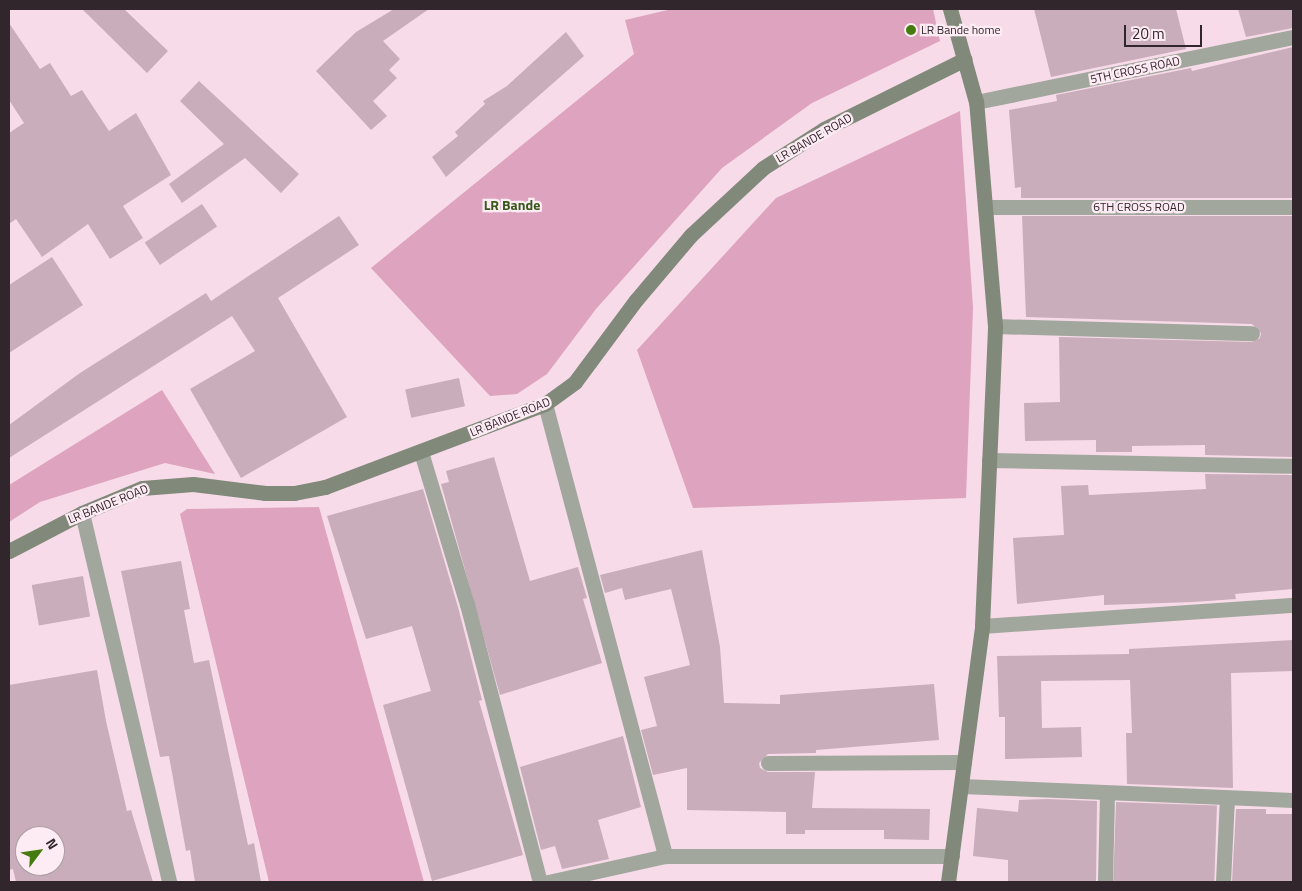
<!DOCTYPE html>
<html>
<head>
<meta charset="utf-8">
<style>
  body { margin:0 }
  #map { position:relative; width:1302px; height:891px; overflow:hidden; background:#f8dbe9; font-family:"Titillium Web",sans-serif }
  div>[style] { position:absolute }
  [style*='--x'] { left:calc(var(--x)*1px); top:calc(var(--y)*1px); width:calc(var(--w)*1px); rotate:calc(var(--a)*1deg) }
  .green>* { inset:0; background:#dda3bf }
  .building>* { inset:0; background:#c9adba; transform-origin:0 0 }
  .street>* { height:15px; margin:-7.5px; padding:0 7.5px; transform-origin:7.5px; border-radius:7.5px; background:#a1a79d }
  .secondary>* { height:15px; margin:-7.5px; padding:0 7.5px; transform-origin:7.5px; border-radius:7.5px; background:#80897a }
  .dots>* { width:14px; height:14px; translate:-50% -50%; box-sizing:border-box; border:2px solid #feecf4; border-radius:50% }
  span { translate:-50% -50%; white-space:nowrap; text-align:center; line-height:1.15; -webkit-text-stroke:4.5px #feecf4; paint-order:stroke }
  .poi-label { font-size:12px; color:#31262b }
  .left { translate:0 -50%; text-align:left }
  .street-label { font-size:12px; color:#31262b }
  .neighbourhood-label { font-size:14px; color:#375a1b; font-weight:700 }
  .frame { position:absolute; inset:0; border:10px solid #31262b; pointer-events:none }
  .north { position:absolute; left:15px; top:826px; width:50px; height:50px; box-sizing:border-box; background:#feecf4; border:1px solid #ac9da4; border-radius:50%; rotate:59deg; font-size:14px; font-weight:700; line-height:20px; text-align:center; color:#31262b }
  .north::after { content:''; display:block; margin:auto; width:18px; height:22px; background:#467c0f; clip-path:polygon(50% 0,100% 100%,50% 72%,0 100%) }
  .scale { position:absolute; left:1124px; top:25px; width:78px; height:22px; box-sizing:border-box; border:2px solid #31262b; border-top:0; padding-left:6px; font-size:15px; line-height:18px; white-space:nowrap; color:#31262b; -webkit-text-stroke:4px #feecf4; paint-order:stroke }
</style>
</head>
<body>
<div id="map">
  <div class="green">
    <div style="clip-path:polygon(672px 9px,933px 9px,940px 41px,812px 103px,722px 168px,596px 309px,547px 374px,517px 394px,490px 396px,371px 268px,634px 54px,625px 20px)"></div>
    <div style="clip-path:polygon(960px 111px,973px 308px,966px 498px,693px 508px,637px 350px,776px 198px)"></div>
    <div style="clip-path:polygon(162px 390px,215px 474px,165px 463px,40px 502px,9px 522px,9px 485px)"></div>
    <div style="clip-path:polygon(319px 507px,424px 882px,269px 882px,180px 514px,187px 509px)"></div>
  </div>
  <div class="building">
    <div style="clip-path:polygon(82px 9px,124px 9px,168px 51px,147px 73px)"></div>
    <div style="clip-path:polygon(394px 9px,429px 9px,383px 41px,400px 59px,389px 70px,397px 78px,373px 101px,387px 116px,371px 130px,316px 71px,356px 32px)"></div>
    <div style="clip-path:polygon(1034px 9px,1176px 9px,1186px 49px,1051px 77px)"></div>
    <div style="clip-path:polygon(1238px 9px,1293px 9px,1293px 28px,1246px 37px)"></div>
    <div style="clip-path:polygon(9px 23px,40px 69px,50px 63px,71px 96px,82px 90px,109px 131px,136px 113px,171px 175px,123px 206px,143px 238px,110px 259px,88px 224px,42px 257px,16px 219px,9px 224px,9px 133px,24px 123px,9px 100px)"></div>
    <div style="clip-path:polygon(566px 32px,584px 56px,446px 177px,432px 157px,458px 136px,455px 132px,485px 104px,483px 101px,507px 86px)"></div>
    <div style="clip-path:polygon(1293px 47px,1293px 198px,1021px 198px,1021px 187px,1015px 188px,1009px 110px,1057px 101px,1056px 95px,1191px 68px,1192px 71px)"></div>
    <div style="clip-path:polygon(199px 81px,299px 174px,281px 193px,245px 158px,182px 203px,169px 184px,224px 144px,180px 101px)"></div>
    <div style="left:202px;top:204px;width:27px;height:69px;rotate:56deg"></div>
    <div style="clip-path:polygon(339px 216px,359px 245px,278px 298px,347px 417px,241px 478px,190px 389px,255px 351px,232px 316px,9px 458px,9px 425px,80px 373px,206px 293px,211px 301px)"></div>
    <div style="clip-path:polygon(1022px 216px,1293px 216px,1293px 457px,1205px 455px,1205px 445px,1132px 446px,1132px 452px,1096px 452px,1096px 440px,1025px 441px,1024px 403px,1060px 402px,1059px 337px,1252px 342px,1260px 338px,1261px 333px,1252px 324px,1026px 317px)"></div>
    <div style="clip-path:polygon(52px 257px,83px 305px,9px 353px,9px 285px)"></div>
    <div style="left:459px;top:378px;width:29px;height:55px;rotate:78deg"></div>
    <div style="clip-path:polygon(494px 457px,530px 581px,578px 567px,587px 598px,583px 599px,602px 663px,500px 695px,441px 484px,449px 482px,446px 471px)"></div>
    <div style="clip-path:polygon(1205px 474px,1293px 475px,1293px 589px,1235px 594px,1236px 599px,1193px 602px,1104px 605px,1104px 595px,1017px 604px,1013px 538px,1064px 535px,1061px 486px,1088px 485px,1089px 495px,1206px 489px)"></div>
    <div style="clip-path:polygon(423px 489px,458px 607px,482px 700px,479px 701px,523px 855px,432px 881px,383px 705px,431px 691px,412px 626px,366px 639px,327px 516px)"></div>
    <div style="clip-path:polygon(702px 550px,720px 647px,724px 703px,780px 704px,780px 695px,934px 684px,939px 740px,816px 750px,816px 753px,768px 754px,759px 763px,760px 768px,768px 772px,815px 772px,812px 808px,930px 809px,929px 840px,884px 839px,884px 830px,805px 830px,805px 834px,786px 834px,786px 812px,687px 810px,687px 768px,653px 775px,641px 730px,657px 726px,644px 677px,690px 665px,671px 589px,625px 600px,622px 588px,605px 593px,600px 575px)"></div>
    <div style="clip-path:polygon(181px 561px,190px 609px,184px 610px,194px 663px,209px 660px,248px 845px,254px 843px,261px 882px,195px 882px,190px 850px,186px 851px,169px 756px,160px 757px,121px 571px)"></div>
    <div style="left:83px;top:576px;width:41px;height:52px;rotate:80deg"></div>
    <div style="clip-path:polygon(1293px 640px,1293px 671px,1231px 673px,1233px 788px,1127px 784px,1126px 733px,1132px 733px,1130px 680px,1041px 681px,1042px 728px,1081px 727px,1082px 757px,1005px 759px,1005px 717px,999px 717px,997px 656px,1129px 654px,1129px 649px)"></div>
    <div style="clip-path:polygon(evenodd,97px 670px,106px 721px,127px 811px,131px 810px,153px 882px,16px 882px,13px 869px,9px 870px,9px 685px,97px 670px,25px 836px,55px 836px,55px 866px,25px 866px,25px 836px)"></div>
    <div style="clip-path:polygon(623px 736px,641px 807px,598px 820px,609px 859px,562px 869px,555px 846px,541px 850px,520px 767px)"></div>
    <div style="clip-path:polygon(1047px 799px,1097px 801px,1096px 882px,1008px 882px,1008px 860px,973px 856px,977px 808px,1018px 812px,1019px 800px)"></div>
    <div style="left:1116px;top:802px;width:101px;height:80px;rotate:2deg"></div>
    <div style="clip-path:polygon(1236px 809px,1266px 809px,1266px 814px,1293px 814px,1293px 882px,1232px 882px)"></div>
  </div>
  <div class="street">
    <div style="--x:976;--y:102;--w:324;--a:-11.6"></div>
    <div style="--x:985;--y:207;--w:308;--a:0"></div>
    <div style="--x:995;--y:326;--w:257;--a:1.6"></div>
    <div style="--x:545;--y:404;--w:468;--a:75.1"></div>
    <div style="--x:665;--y:856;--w:287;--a:0"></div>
    <div style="--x:421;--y:452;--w:159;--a:73.2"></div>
    <div style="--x:467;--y:604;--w:287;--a:75.3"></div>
    <div style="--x:989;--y:460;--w:303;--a:1.1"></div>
    <div style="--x:82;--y:513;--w:379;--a:76.7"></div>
    <div style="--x:982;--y:626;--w:312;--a:-3.9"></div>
    <div style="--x:768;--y:763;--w:196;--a:-0.3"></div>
    <div style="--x:961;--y:786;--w:332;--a:2.4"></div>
    <div style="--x:548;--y:882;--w:120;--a:-12.5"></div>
    <div style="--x:1105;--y:882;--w:89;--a:-88.7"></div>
    <div style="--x:1223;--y:882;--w:84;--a:-87.3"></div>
  </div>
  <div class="secondary">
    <div style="--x:9;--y:551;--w:82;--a:-27.5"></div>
    <div style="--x:82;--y:513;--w:65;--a:-22.6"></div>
    <div style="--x:142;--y:488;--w:51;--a:-4.5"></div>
    <div style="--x:193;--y:484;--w:73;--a:7.1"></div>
    <div style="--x:265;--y:493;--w:29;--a:0"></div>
    <div style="--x:294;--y:493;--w:32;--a:-11"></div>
    <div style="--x:325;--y:487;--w:235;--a:-20.7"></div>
    <div style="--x:545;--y:404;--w:37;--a:-36"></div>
    <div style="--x:575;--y:382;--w:102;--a:-53.4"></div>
    <div style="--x:636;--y:300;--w:85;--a:-49.8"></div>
    <div style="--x:691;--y:235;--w:98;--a:-42.9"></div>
    <div style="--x:763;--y:168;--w:72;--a:-32.6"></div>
    <div style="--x:824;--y:129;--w:157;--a:-26.4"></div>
    <div style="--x:948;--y:882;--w:258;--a:-82.4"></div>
    <div style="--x:982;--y:626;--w:300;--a:-87.5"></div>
    <div style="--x:995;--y:326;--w:225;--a:-94.8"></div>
    <div style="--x:976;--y:102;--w:97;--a:-105.6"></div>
  </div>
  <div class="dots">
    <div style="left:911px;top:30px;background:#467c0f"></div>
  </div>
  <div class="poi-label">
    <span class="left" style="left:921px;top:30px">LR Bande home</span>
  </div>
  <div class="street-label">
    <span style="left:1135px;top:70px;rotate:-12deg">5TH CROSS ROAD</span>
    <span style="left:814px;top:138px;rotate:-30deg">LR BANDE ROAD</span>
    <span style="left:1139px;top:207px">6TH CROSS ROAD</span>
    <span style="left:510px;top:417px;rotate:-22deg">LR BANDE ROAD</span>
    <span style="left:108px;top:504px;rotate:-22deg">LR BANDE ROAD</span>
  </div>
  <div class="neighbourhood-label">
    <span style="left:512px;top:205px">LR Bande</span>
  </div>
  <div class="frame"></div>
  <div class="north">N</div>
  <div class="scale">20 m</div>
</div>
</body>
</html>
